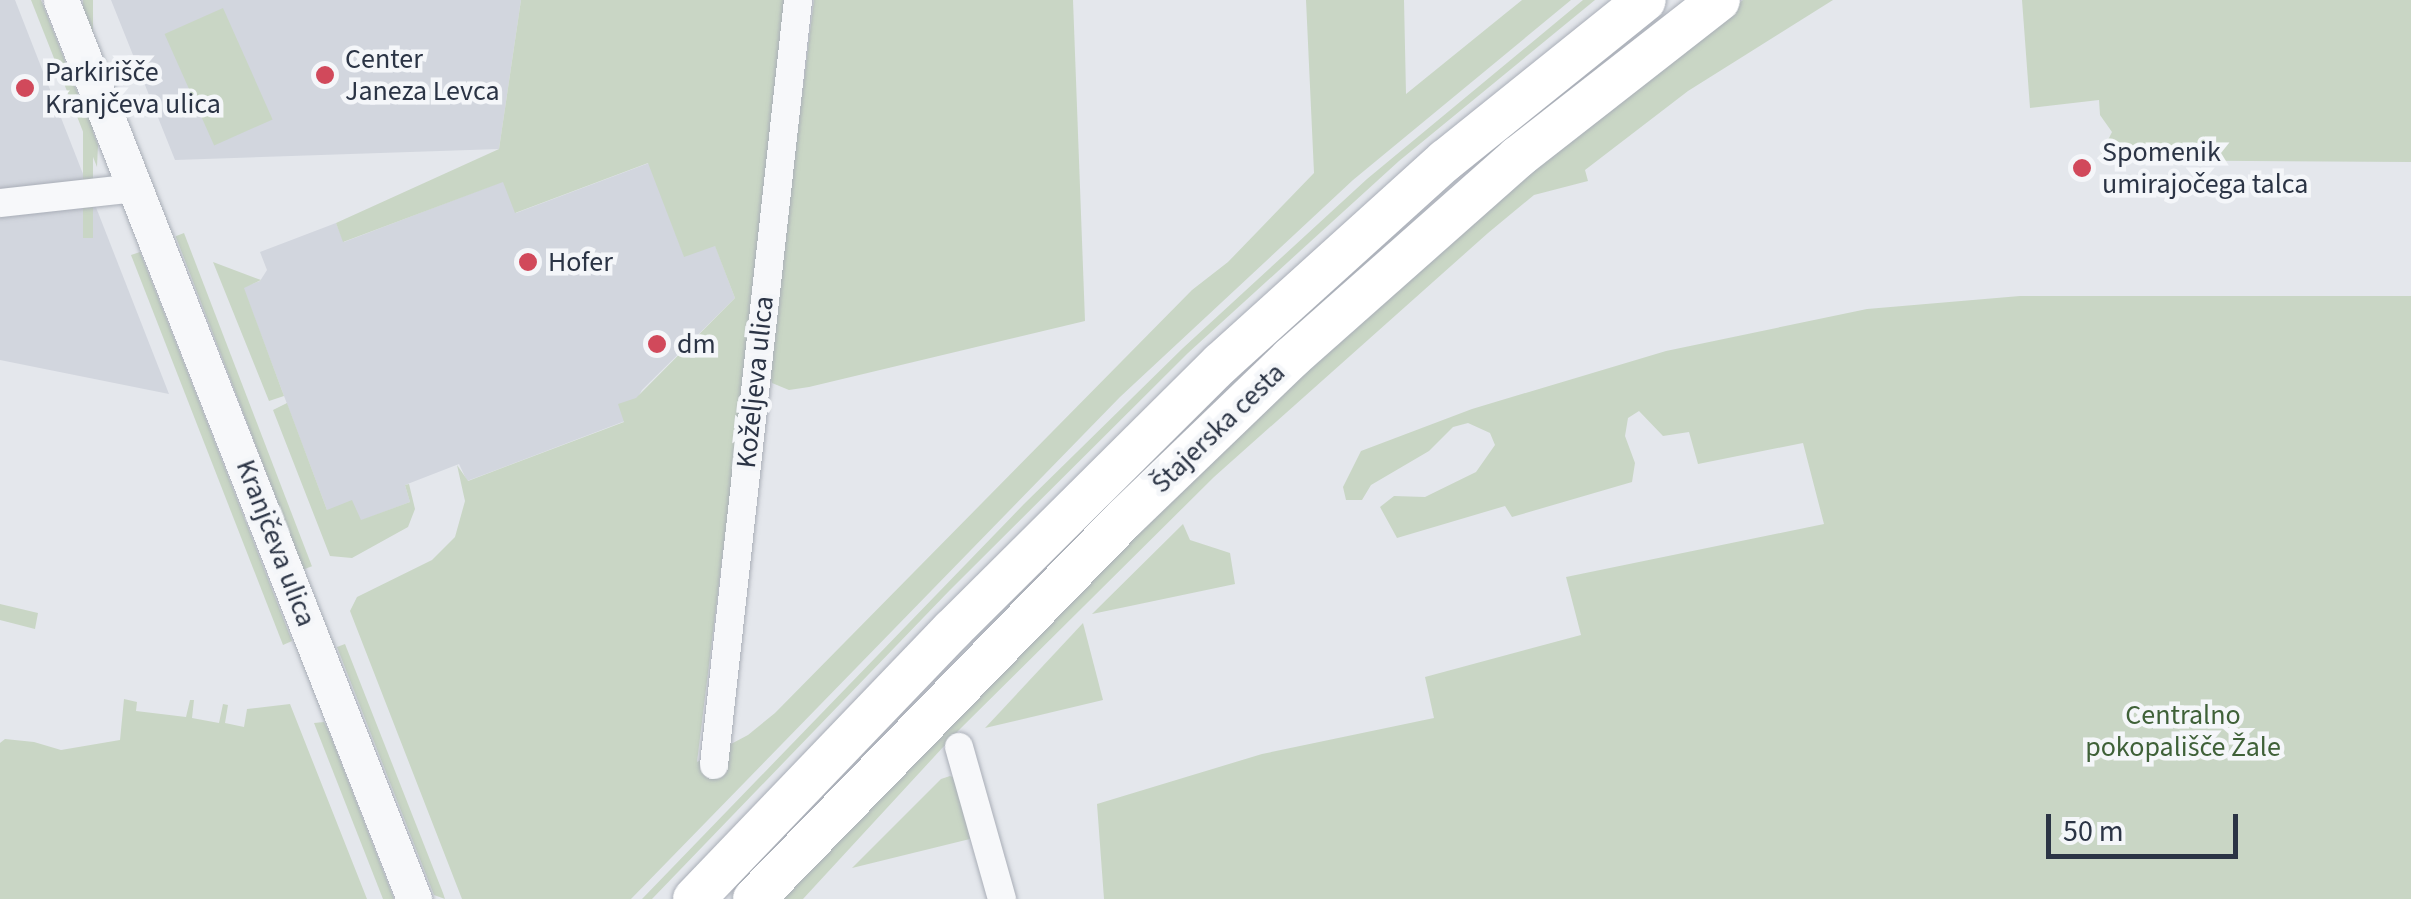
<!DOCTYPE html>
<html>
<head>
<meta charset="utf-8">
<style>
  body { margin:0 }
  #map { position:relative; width:2411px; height:899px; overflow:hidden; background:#e4e7ec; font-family:"Source Sans 3",sans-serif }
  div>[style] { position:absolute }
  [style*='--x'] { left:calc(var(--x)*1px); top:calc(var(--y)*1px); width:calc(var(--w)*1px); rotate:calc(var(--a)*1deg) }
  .built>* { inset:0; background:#d2d6de }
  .green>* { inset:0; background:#c9d6c5; transform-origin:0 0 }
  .roads { filter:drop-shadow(0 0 2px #a9aeb7) drop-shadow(0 0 2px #a9aeb7) }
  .minor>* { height:28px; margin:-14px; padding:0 14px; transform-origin:14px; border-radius:14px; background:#f7f8fa }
  .tertiary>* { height:35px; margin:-17.5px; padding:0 17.5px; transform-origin:17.5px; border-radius:17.5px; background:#f7f8fa }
  .primary>* { height:42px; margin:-21px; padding:0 21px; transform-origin:21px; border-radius:21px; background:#fff }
  .dots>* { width:28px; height:28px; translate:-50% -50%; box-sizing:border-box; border:5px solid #f4f6f9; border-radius:50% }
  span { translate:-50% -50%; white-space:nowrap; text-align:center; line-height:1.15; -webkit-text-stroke:9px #f4f6f9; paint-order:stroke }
  .poi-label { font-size:28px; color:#2b3445 }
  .left { translate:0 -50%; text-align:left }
  .street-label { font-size:28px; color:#2b3445 }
  .park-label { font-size:28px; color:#3f6138 }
  .scale { position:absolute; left:2046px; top:814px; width:192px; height:45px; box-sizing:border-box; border:5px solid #2b3445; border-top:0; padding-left:12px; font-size:30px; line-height:35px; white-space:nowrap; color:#2b3445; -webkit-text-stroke:8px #f4f6f9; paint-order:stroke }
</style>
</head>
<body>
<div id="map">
  <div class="built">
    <div style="clip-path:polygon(0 0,15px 0,169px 394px,0 360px)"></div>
    <div style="clip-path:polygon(111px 0,521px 0,499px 149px,175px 160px)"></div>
    <div style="clip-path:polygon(649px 163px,684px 256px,715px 245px,735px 298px,642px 390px,625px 421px,467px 481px,459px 464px,405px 485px,410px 502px,360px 521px,327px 510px,243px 287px,260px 281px,267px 270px,260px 252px,336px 223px,344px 242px,504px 181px,516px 213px)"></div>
  </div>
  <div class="green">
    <div style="clip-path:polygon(31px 0,41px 0,98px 145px,97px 167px)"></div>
    <div style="left:83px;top:0;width:10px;height:238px"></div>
    <div style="clip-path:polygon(521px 0,785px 0,751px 324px,697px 762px,748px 735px,775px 713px,1192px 290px,1228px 262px,1314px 173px,1306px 0,1404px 0,1406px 94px,1522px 0,1571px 0,1353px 180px,1120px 397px,631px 899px,462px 899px,350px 611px,357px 597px,432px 560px,455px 537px,465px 501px,457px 465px,468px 481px,624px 422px,618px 404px,636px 398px,735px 298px,715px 246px,684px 257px,648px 163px,515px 213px,503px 182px,343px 242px,336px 223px,499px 149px)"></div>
    <div style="clip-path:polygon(814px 0,1073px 0,1085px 321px,809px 387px,789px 390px,772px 383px,768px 370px)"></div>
    <div style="clip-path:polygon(1583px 0,1595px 0,1399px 161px,1188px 353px,950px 590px,652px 899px,642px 899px,1024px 504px,1183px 348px,1367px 179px)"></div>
    <div style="clip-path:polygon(1743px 0,1833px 0,1688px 91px,1585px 170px,1588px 181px,1534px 195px,1488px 233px,1214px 477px,957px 732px,803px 899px,784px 899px,799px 874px,1258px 407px,1654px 66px)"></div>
    <div style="clip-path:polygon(2022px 0,2411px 0,2411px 162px,2098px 160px,2112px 132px,2100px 115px,2099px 100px,2030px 108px)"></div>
    <div style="left:223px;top:8px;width:122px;height:64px;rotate:66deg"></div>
    <div style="left:184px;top:233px;width:357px;height:9px;rotate:69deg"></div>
    <div style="clip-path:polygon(140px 252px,196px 394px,292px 641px,283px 645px,131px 255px)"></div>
    <div style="clip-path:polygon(213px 262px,261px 280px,244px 288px,284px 396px,269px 401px)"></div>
    <div style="clip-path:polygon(2020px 296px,2411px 296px,2411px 899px,1104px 899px,1097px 804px,1262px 754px,1434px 718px,1425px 677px,1581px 635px,1566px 577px,1824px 524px,1803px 443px,1698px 464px,1689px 432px,1663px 436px,1639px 411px,1628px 418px,1625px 436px,1635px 463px,1632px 482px,1512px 517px,1505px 506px,1397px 538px,1380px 507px,1394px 496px,1425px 497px,1476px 472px,1495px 445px,1490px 433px,1468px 423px,1453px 427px,1429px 451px,1371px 485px,1362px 500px,1346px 500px,1343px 487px,1361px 451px,1472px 409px,1666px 351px,1867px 309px)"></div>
    <div style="clip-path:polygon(287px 403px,327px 510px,352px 500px,361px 520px,410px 502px,405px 485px,409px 484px,415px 509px,408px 527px,352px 558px,330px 556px,273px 410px)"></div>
    <div style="clip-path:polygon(1183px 524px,1190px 540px,1230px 553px,1235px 584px,1092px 614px)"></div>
    <div style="clip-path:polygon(0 604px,38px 613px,35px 629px,0 620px)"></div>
    <div style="clip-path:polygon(1083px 623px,1103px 700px,985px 728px)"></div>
    <div style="clip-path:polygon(345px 644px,443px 893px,445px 899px,434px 895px,337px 647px)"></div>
    <div style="clip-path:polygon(124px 699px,137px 702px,136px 711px,186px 717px,190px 700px,194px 700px,192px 718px,219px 723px,223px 704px,228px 705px,225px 723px,244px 727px,247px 709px,290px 704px,367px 899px,0 899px,0 743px,5px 739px,34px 742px,61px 750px,120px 740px)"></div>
    <div style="clip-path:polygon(324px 722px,329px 732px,394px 899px,383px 899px,314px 723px)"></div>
    <div style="clip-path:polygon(950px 776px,959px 780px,978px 837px,852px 868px,941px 779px)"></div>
  </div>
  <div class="roads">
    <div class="minor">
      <div style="--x:0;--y:203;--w:136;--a:-6.3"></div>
      <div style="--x:959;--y:747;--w:158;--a:74.2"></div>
      <div style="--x:714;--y:765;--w:770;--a:-83.73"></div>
    </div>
    <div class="tertiary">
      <div style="--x:61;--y:0;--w:966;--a:68.56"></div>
    </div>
    <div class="primary">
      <div style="--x:694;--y:899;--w:373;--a:-46.2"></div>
      <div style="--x:952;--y:630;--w:379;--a:-44.8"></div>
      <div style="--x:1221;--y:363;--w:303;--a:-42.1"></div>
      <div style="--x:1446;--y:160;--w:255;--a:-38.8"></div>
      <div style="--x:754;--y:899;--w:533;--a:-45.76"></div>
      <div style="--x:1126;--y:517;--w:229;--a:-43.9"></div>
      <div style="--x:1291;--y:358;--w:303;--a:-41.5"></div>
      <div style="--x:1518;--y:157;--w:255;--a:-38"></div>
    </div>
  </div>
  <div class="dots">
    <div style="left:325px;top:75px;background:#d1495b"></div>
    <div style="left:25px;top:88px;background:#d1495b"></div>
    <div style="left:2082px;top:168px;background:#d1495b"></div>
    <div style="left:528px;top:262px;background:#d1495b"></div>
    <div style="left:657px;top:344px;background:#d1495b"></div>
  </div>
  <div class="poi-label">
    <span class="left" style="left:345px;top:75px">Center<br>Janeza Levca</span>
    <span class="left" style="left:45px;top:88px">Parkirišče<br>Kranjčeva ulica</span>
    <span class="left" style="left:2102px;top:168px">Spomenik<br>umirajočega talca</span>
    <span class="left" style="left:548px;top:262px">Hofer</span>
    <span class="left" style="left:677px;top:344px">dm</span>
  </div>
  <div class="street-label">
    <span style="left:755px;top:382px;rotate:-84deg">Koželjeva ulica</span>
    <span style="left:1218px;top:428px;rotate:-44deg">Štajerska cesta</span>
    <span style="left:276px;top:543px;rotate:69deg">Kranjčeva ulica</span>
  </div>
  <div class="park-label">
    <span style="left:2183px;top:731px">Centralno<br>pokopališče Žale</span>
  </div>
  <div class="scale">50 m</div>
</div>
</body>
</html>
